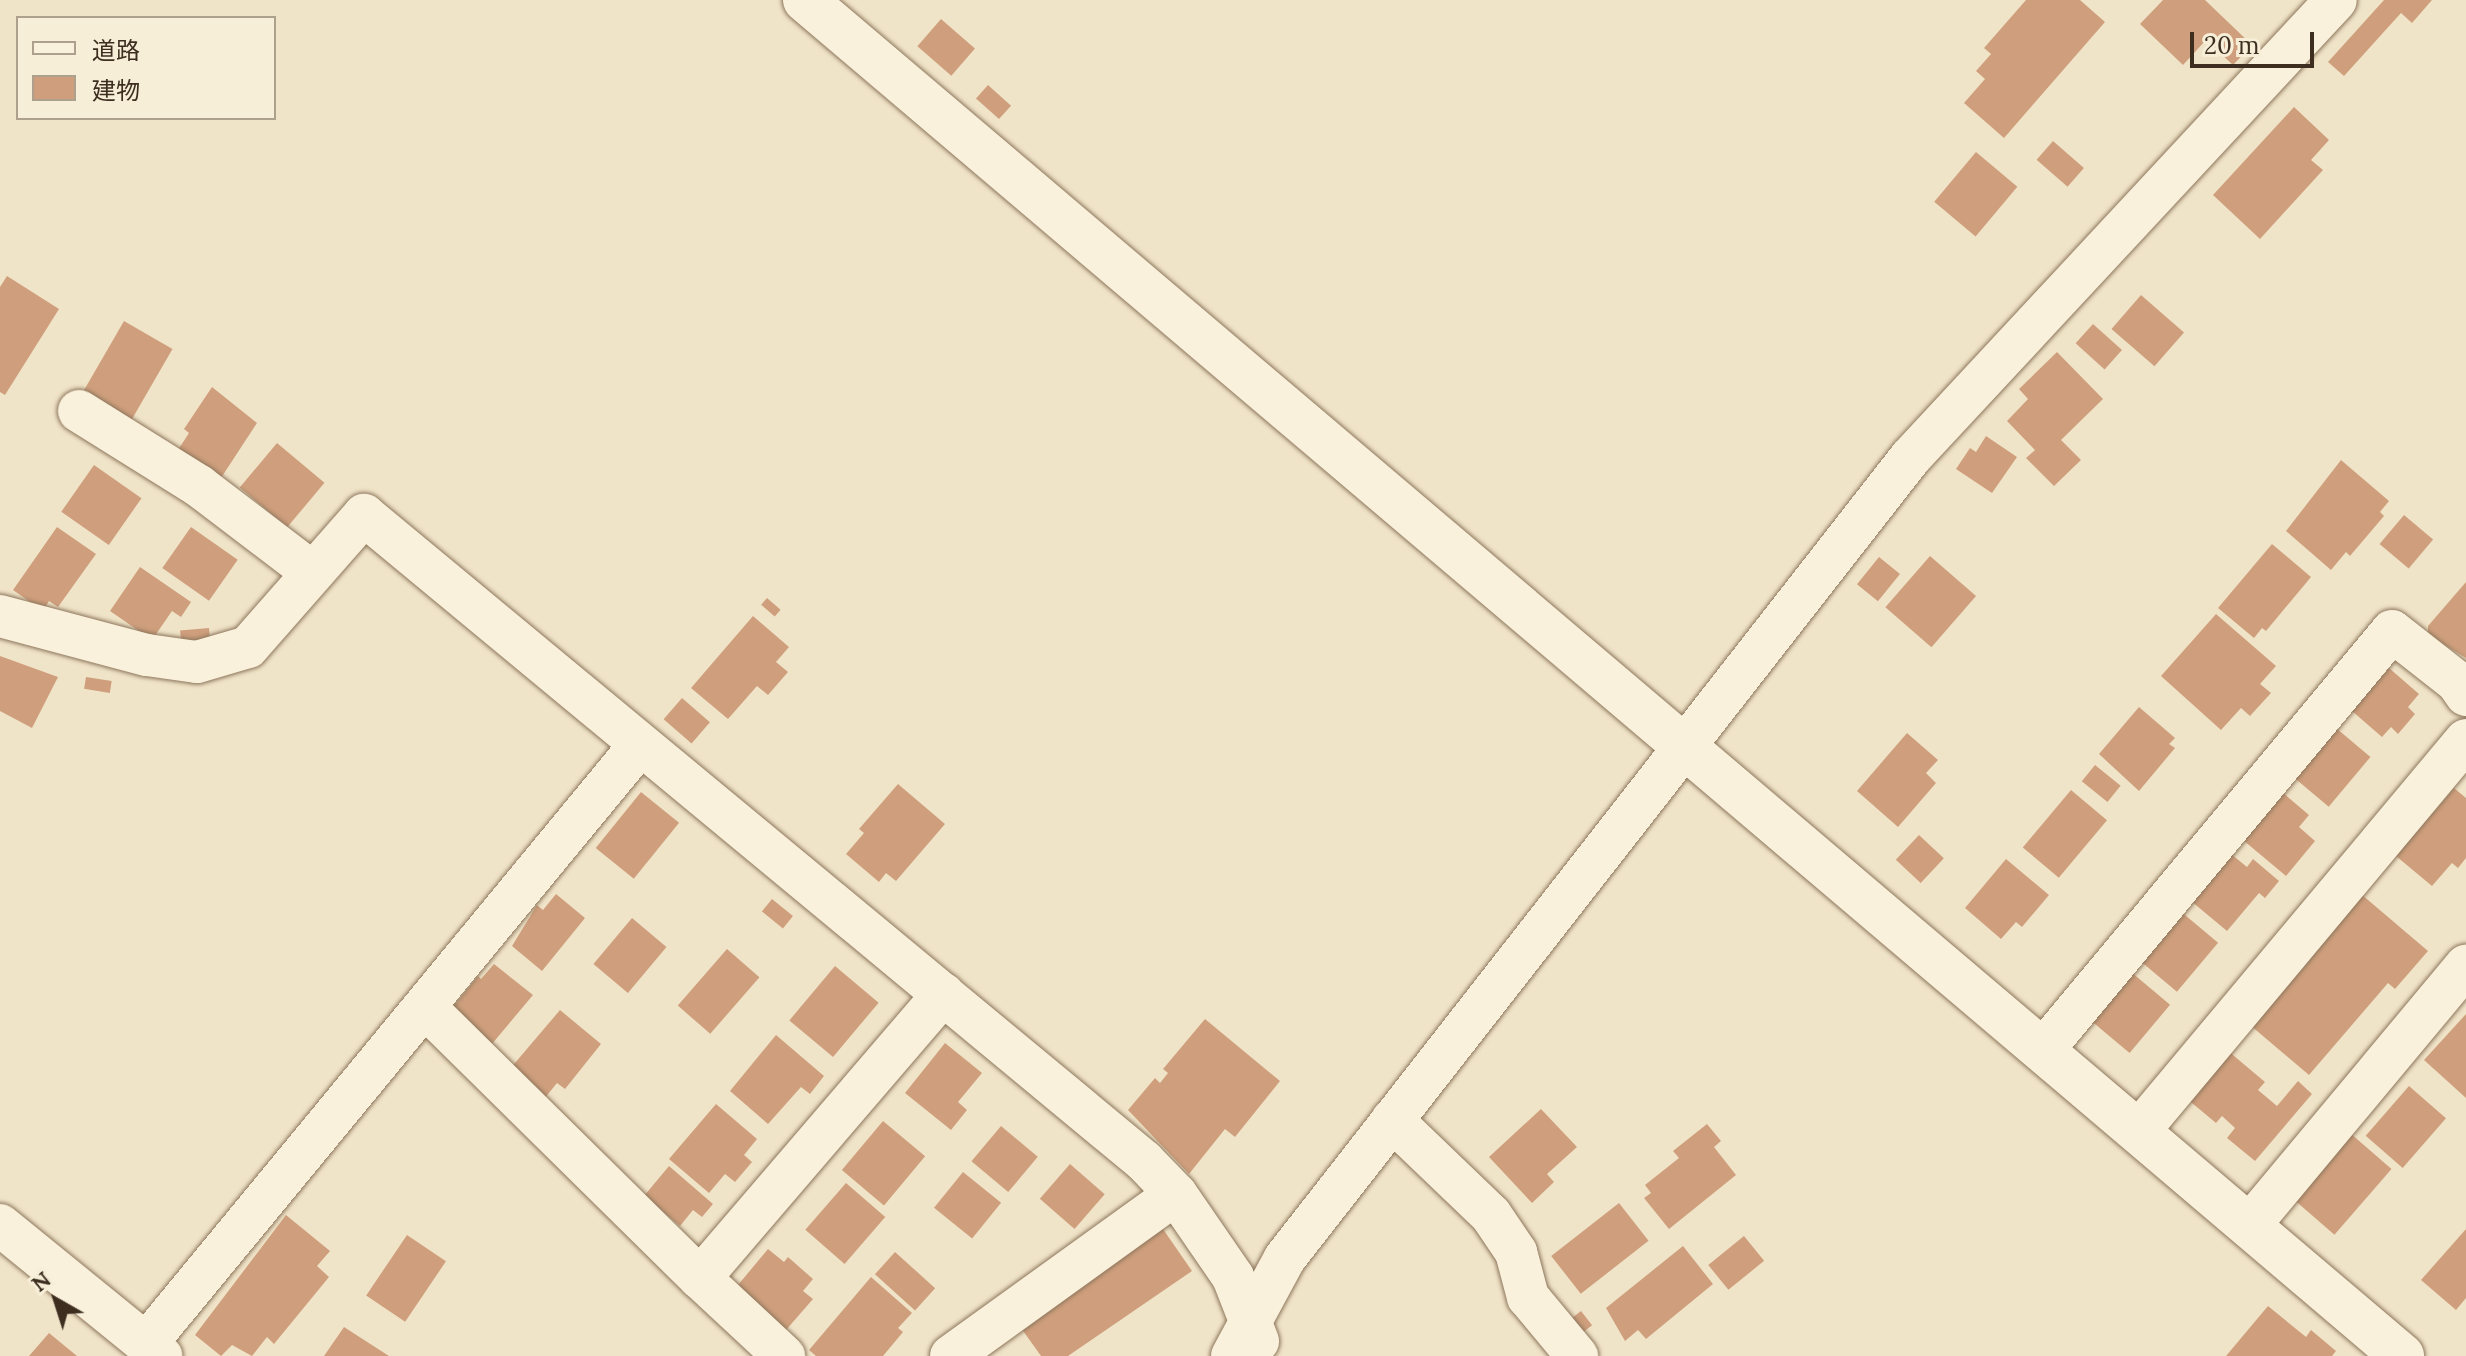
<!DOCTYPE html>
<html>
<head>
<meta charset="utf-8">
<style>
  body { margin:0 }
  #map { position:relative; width:2466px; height:1356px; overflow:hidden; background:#f0e4c8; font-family:Lora,"Noto Sans JP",serif }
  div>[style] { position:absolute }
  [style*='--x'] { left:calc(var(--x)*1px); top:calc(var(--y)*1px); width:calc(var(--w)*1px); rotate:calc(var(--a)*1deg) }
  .building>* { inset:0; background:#cf9f7d; transform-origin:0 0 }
  .roads { filter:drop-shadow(0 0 2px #8d765c) drop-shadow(0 0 2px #8d765c) }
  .street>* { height:42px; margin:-21px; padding:0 21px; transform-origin:21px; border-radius:21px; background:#faf1dc }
  .secondary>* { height:44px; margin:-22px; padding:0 22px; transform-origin:22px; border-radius:22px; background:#faf1dc }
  span { translate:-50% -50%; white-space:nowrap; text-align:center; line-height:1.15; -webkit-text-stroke:6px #f7eed8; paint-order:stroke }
  .legend { position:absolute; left:16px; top:16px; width:260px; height:104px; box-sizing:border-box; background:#f7eed8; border:2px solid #ada18e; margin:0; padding:10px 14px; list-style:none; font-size:24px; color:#3d2e20 }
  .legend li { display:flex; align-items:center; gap:16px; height:40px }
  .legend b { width:40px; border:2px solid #ada18e }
  .north { position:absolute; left:16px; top:1260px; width:80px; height:80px; -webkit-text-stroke:6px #f7eed8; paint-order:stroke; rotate:321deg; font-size:22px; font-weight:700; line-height:32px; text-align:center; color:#3d2e20 }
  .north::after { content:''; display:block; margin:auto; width:28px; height:36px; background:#3d2e20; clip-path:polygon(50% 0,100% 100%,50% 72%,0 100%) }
  .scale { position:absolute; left:2190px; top:32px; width:124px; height:36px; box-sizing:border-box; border:4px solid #3d2e20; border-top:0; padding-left:10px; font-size:24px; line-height:28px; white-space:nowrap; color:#3d2e20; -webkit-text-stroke:6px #f7eed8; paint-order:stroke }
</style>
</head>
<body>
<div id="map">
  <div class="building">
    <div style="clip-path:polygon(2026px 0,2080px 0,2105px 22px,2004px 138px,1964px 103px,1985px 79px,1976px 71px,1991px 54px,1984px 48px)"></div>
    <div style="clip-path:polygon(2163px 0,2205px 0,2252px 45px,2233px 65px,2206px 40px,2183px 65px,2140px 24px)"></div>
    <div style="clip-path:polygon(2384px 0,2432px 0,2412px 23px,2401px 13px,2344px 76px,2328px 62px)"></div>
    <div style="left:941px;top:19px;width:45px;height:36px;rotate:41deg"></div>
    <div style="left:988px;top:85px;width:31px;height:18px;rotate:42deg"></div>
    <div style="clip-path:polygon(2294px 107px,2329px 140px,2311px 160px,2323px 170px,2260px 239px,2213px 195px)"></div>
    <div style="left:2053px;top:141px;width:41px;height:25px;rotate:41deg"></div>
    <div style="left:1976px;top:152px;width:54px;height:65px;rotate:40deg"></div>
    <div style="clip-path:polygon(7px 276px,59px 309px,5px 395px,0 392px,0 287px)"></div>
    <div style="left:2141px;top:295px;width:57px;height:45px;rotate:41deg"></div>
    <div style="left:124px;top:321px;width:56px;height:87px;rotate:30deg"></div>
    <div style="left:2093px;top:324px;width:39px;height:26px;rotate:42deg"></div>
    <div style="clip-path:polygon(2057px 352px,2103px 399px,2061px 440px,2081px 460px,2054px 486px,2026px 458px,2035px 450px,2007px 421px,2028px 399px,2019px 389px)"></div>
    <div style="clip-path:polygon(212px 387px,257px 423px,217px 484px,174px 456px,189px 433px,184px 429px)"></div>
    <div style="clip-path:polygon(1986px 436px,2017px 457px,1992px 493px,1956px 469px,1970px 448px,1976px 452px)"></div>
    <div style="left:277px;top:443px;width:62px;height:58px;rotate:40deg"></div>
    <div style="clip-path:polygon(2341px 460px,2389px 501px,2380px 512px,2384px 516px,2350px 556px,2346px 552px,2331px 570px,2286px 531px)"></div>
    <div style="left:94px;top:465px;width:58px;height:57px;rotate:35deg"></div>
    <div style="left:2404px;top:515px;width:38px;height:38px;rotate:40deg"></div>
    <div style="clip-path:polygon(57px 527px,96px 554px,58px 607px,49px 601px,43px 611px,13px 590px)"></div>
    <div style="left:191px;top:527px;width:57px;height:50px;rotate:35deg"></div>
    <div style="clip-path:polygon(2272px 544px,2311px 577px,2266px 631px,2262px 628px,2254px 638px,2218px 608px)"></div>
    <div style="left:1930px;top:556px;width:61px;height:68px;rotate:41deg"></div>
    <div style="left:1879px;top:557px;width:27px;height:35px;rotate:39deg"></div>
    <div style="clip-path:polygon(140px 567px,191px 602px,181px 617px,172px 611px,152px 640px,110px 611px)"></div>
    <div style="clip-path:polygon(2466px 582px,2466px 658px,2428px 635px,2428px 626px)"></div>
    <div style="left:767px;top:598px;width:18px;height:9px;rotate:41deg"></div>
    <div style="clip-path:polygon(2216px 614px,2276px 666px,2260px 684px,2271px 693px,2250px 716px,2241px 708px,2221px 730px,2161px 676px)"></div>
    <div style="clip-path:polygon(753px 616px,789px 647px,776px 662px,788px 672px,768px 695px,757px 686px,728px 719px,691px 688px)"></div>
    <div style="left:209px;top:628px;width:11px;height:29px;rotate:85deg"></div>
    <div style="clip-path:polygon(0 656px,58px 677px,32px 728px,0 711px)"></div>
    <div style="clip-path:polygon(2389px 668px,2419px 694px,2408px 707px,2415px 714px,2398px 734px,2391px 727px,2382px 737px,2352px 711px)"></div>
    <div style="left:86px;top:677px;width:26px;height:12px;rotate:9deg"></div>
    <div style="left:682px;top:698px;width:37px;height:28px;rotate:41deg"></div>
    <div style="clip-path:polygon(2139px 707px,2175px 738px,2169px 744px,2175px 748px,2139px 791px,2099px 754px)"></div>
    <div style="left:2336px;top:728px;width:45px;height:65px;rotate:40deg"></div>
    <div style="clip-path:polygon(1907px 733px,1938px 760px,1926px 773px,1936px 783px,1898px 827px,1857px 791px)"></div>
    <div style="left:2095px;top:765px;width:33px;height:21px;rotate:39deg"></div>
    <div style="clip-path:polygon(898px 784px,945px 824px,896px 881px,886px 873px,879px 882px,846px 854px,864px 833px,859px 829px)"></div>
    <div style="clip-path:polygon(2454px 788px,2466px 798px,2466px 858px,2458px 868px,2452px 863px,2432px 886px,2396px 856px)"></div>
    <div style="left:2071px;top:790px;width:47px;height:75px;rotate:40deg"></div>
    <div style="left:641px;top:792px;width:49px;height:72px;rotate:39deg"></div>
    <div style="clip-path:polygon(2282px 792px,2309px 815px,2299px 827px,2315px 841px,2286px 876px,2243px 840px)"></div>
    <div style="left:1919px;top:835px;width:34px;height:34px;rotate:43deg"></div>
    <div style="clip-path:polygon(2231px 854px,2247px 867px,2253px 859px,2279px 881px,2265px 898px,2259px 893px,2227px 931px,2191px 901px)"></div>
    <div style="clip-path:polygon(2006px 859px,2049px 895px,2022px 927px,2016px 922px,2001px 939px,1965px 908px)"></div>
    <div style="clip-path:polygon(556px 894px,585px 918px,542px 971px,512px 946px,537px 905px,543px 910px)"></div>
    <div style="clip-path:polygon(2361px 894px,2428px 951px,2395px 989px,2388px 983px,2309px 1075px,2250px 1025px)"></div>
    <div style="left:772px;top:899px;width:27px;height:16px;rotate:39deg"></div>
    <div style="left:2179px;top:910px;width:51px;height:64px;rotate:40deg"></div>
    <div style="left:632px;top:918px;width:45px;height:60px;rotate:40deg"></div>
    <div style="left:727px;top:949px;width:43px;height:75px;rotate:41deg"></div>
    <div style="clip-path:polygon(494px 964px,533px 995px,486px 1051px,445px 1017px,478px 976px,481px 979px)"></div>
    <div style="left:835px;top:966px;width:57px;height:71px;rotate:40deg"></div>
    <div style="left:2131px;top:972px;width:51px;height:63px;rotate:40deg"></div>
    <div style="clip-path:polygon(560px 1010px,601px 1044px,565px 1089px,557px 1083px,544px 1099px,509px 1070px)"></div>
    <div style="clip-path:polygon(2466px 1014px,2466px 1098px,2424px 1060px)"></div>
    <div style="clip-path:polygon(1205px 1019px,1280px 1081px,1235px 1137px,1225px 1129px,1189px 1174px,1128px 1110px,1155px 1078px,1160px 1083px,1168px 1073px,1163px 1069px)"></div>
    <div style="clip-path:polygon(776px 1035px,824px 1076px,810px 1094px,801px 1087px,768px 1124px,730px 1091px)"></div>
    <div style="clip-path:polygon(945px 1043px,982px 1073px,958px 1102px,967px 1110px,951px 1130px,905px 1093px)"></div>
    <div style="clip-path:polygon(2227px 1050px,2265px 1082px,2258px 1090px,2277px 1106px,2298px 1081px,2312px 1094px,2255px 1161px,2227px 1138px,2235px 1128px,2222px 1116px,2216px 1123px,2186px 1098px)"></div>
    <div style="left:2409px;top:1086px;width:49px;height:66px;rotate:41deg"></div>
    <div style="clip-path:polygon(716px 1104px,757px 1139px,744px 1155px,752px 1162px,735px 1182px,725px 1174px,709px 1193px,669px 1159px)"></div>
    <div style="clip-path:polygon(1541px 1109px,1577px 1147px,1547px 1174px,1554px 1182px,1532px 1203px,1489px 1157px)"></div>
    <div style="left:883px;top:1121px;width:55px;height:64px;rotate:40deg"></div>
    <div style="clip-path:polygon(1707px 1124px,1721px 1141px,1714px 1147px,1736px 1175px,1669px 1229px,1644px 1198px,1651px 1193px,1645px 1185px,1679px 1158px,1673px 1151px)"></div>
    <div style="left:1001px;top:1126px;width:48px;height:46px;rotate:40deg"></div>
    <div style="left:2350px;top:1133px;width:55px;height:87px;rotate:41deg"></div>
    <div style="left:1070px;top:1164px;width:46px;height:46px;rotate:41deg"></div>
    <div style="clip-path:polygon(669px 1166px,713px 1204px,702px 1217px,693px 1210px,680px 1226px,644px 1196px)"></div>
    <div style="left:963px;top:1172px;width:49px;height:46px;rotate:39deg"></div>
    <div style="left:846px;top:1183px;width:52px;height:62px;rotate:41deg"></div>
    <div style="left:1619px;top:1203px;width:48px;height:86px;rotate:52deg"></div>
    <div style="clip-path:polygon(286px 1215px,330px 1251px,317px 1266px,329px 1277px,274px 1344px,267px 1337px,252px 1356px,232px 1345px,221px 1356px,195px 1335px)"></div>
    <div style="clip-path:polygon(1163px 1229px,1192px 1271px,1068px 1356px,1041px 1356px,1021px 1328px)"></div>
    <div style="clip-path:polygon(2466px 1229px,2466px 1298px,2456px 1310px,2421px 1280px)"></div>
    <div style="left:407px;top:1235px;width:47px;height:73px;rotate:34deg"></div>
    <div style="left:1744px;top:1236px;width:32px;height:46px;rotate:51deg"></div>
    <div style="clip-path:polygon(1683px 1246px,1713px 1284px,1646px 1339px,1638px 1330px,1625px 1341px,1606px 1308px)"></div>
    <div style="clip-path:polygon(768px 1249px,784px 1262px,788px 1257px,813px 1279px,803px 1291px,813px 1299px,786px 1330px,728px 1297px)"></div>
    <div style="left:895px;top:1252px;width:54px;height:30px;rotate:42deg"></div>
    <div style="clip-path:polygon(871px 1277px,912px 1313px,898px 1328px,903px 1332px,883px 1356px,816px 1356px,809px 1350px)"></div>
    <div style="clip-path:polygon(2268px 1306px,2306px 1337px,2311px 1330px,2336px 1351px,2332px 1356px,2226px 1356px)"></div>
    <div style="left:1581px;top:1311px;width:18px;height:18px;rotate:52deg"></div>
    <div style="clip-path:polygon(344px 1327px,389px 1356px,324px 1356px)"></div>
    <div style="clip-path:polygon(49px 1333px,77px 1356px,29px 1356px)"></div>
  </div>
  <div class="roads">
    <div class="street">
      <div style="--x:79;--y:411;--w:142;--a:32"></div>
      <div style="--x:199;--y:486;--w:143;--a:37.3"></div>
      <div style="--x:0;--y:616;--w:152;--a:14.9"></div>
      <div style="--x:147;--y:655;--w:50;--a:8"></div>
      <div style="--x:197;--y:662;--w:53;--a:-16.4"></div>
      <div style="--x:248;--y:647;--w:176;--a:-48.7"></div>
      <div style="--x:364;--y:515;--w:1013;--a:39.63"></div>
      <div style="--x:1144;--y:1161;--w:46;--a:45.9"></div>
      <div style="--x:1176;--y:1194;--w:101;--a:55.5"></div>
      <div style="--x:1233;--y:1277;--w:69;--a:68.7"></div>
      <div style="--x:426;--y:1008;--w:385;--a:44.6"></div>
      <div style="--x:700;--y:1278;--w:374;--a:-49.4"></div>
      <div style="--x:2043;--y:1050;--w:545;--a:-50.21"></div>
      <div style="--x:2392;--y:631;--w:83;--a:38.1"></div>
      <div style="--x:2457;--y:682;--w:16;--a:55"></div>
      <div style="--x:1392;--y:1120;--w:137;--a:43.8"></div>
      <div style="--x:1491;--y:1215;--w:45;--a:56"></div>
      <div style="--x:1516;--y:1252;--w:47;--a:75.1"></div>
      <div style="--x:1528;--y:1297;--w:77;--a:50.3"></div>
      <div style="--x:2138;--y:1132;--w:511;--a:-50.08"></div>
      <div style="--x:0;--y:1225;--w:208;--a:39.1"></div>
      <div style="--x:2249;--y:1226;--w:339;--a:-50.2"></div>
      <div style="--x:700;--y:1278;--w:115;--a:42.9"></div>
      <div style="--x:146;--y:1344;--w:775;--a:-50.5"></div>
      <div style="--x:951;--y:1356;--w:277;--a:-35.8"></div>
      <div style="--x:1232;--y:1356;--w:111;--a:-61.6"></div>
      <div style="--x:1285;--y:1258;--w:1015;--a:-52"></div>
      <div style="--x:1910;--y:458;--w:625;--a:-47.07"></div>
    </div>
    <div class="secondary">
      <div style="--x:805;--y:0;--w:2095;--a:40.33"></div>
    </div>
  </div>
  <ul class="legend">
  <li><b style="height:10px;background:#faf1dc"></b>道路</li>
  <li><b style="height:22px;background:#cf9f7d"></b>建物</li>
  </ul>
  <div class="north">N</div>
  <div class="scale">20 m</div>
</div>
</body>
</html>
